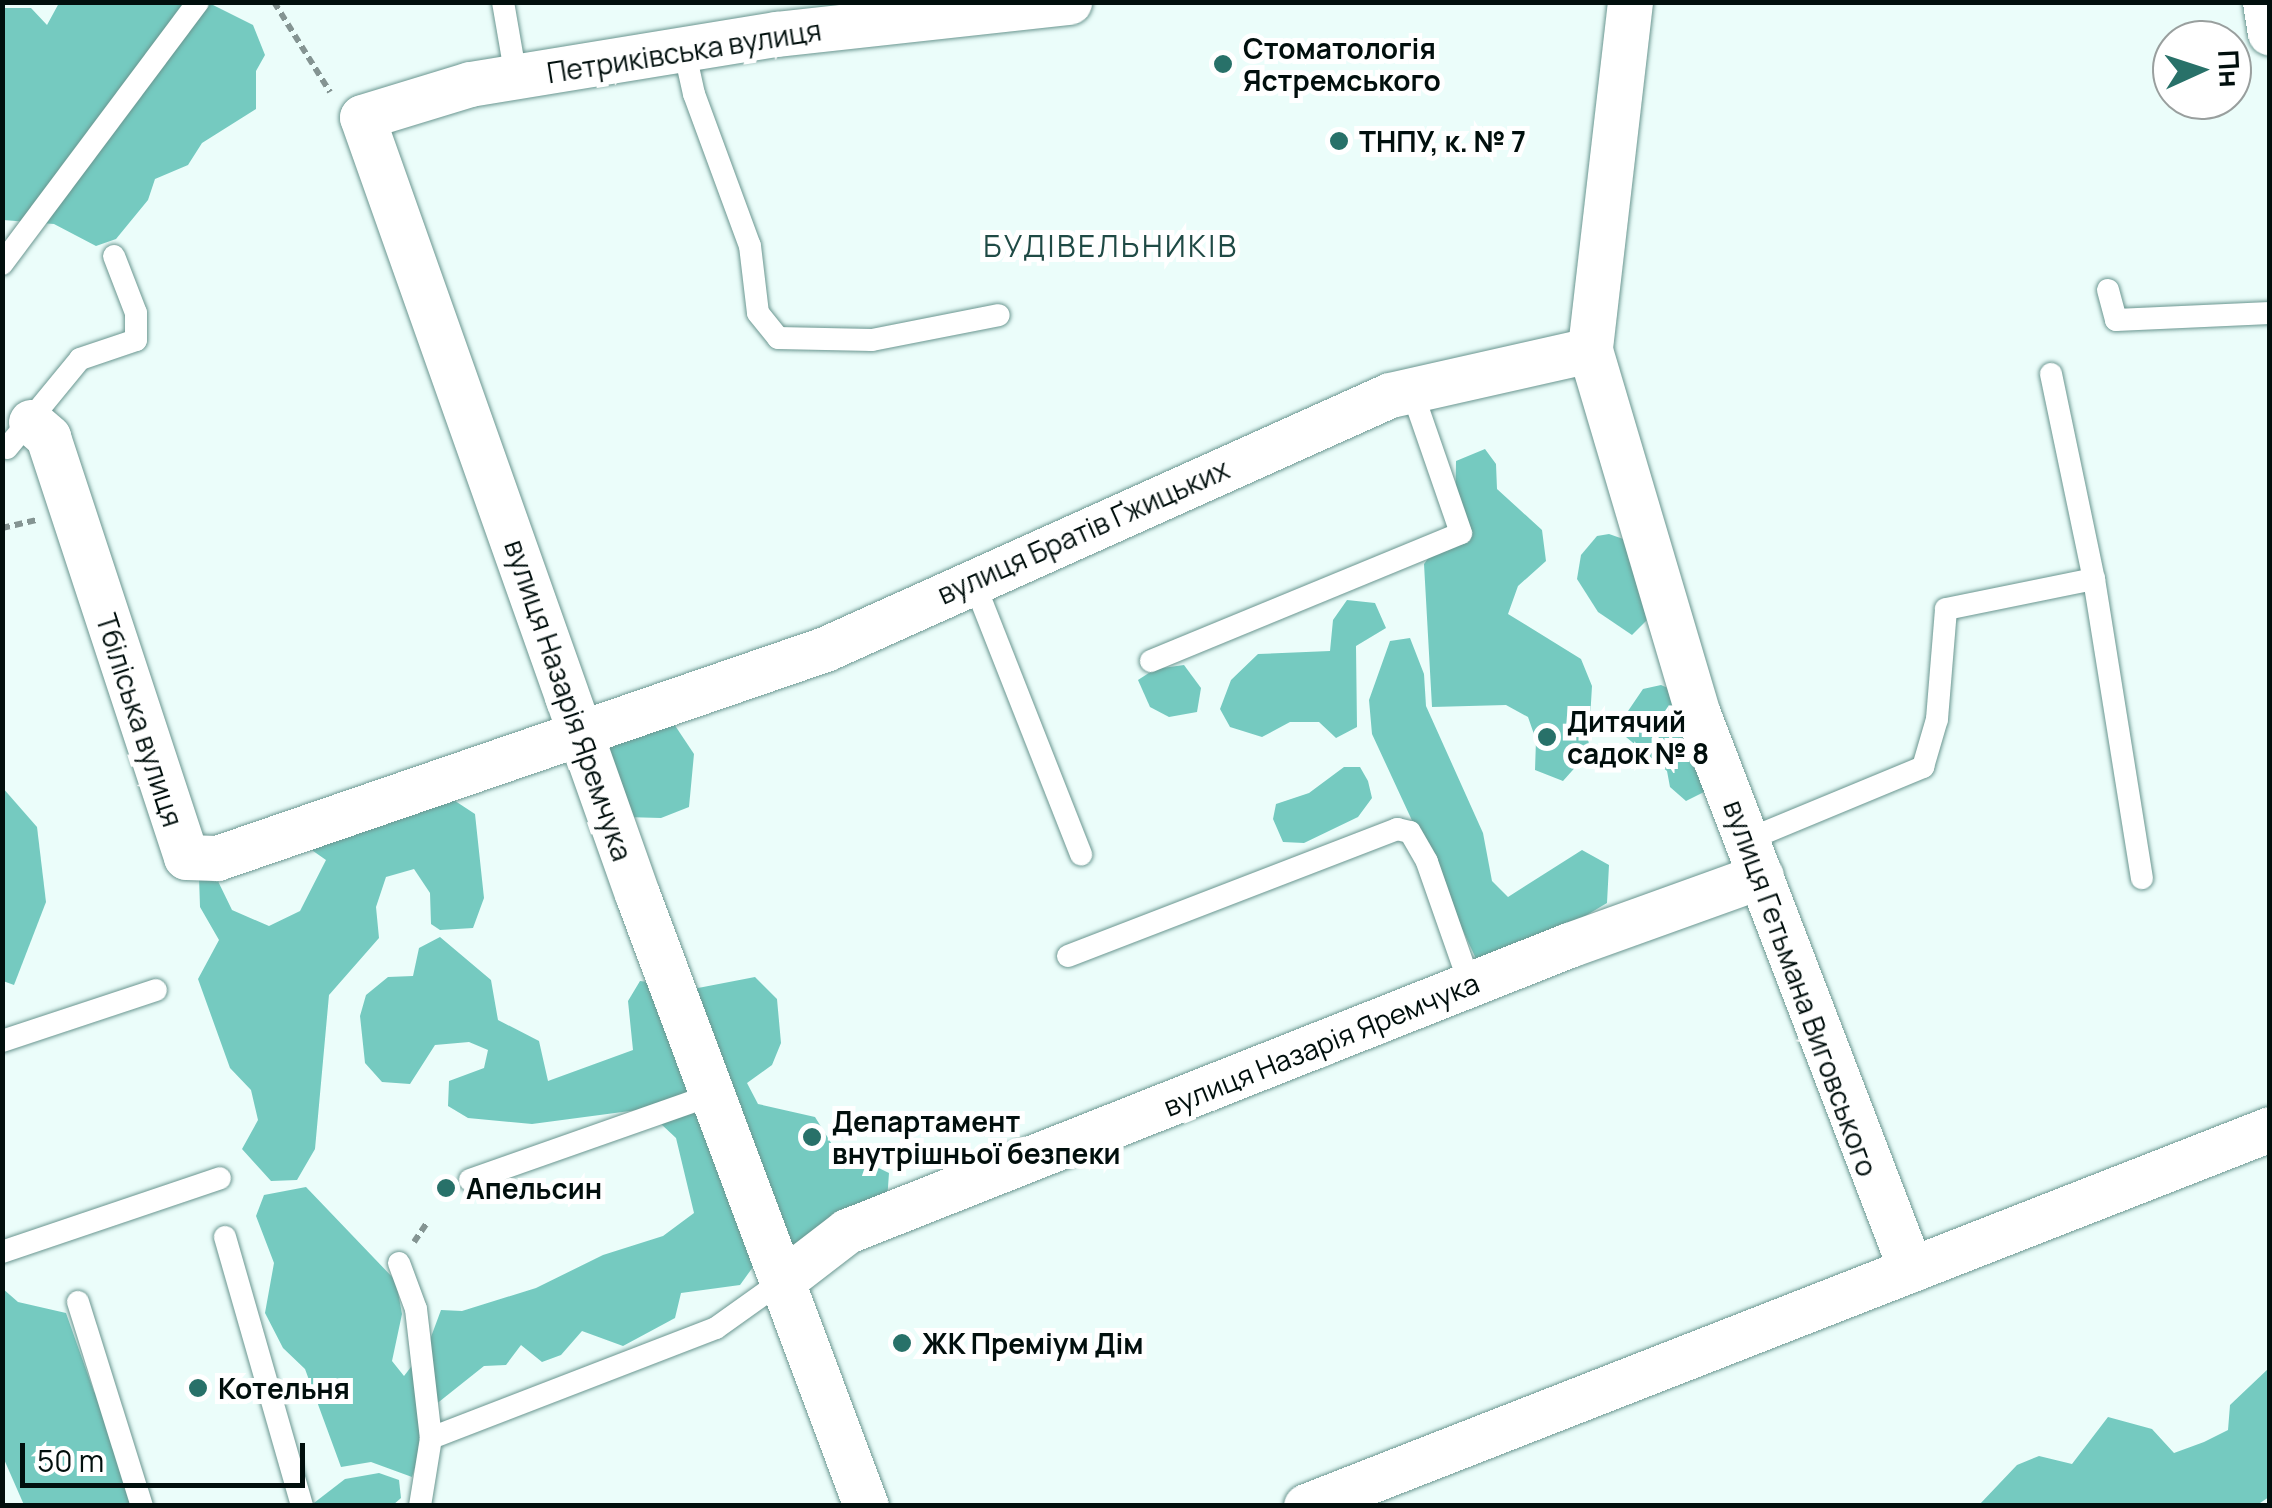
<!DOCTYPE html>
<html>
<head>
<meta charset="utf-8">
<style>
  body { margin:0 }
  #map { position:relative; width:2272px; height:1508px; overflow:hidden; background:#ebfdfa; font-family:Manrope,sans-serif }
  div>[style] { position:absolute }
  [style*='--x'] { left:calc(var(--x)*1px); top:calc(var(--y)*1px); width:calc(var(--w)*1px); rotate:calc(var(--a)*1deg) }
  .forest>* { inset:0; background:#75cac0 }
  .path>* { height:6px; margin-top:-3px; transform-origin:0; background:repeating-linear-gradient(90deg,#849492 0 8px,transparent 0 13px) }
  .roads { filter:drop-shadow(0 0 2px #6a9690) drop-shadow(0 0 2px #6a9690) }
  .service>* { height:22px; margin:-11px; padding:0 11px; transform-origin:11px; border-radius:11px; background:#fff }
  .minor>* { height:45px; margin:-22.5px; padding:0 22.5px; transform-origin:22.5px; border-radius:22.5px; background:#fff }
  .dots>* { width:28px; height:28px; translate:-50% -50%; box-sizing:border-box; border:5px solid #fff; border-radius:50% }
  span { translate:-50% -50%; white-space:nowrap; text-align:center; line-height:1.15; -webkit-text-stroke:10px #fff; paint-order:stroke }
  .poi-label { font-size:28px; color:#010f0d; font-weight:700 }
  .left { translate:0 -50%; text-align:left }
  .street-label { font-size:28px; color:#010f0d }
  .neighbourhood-label { font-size:30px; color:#1f4a45; letter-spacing:2.5px }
  .frame { position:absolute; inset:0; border:5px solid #010f0d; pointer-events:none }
  .north { position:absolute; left:2152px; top:20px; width:100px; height:100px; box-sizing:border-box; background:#fff; border:2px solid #999f9e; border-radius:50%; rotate:87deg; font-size:28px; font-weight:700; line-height:40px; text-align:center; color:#010f0d }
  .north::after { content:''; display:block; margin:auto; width:35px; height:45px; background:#287169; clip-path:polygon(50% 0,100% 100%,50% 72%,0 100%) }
  .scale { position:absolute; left:20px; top:1443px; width:285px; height:45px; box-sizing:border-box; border:5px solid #010f0d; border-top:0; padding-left:12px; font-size:30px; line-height:35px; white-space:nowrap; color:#010f0d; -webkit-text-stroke:8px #fff; paint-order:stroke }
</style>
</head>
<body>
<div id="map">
  <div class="forest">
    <div style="clip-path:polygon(59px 3px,209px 3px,253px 25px,265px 55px,256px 71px,256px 109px,202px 143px,188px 165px,155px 179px,148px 200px,116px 239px,96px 246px,54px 224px,3px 220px,3px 8px,31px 8px,47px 25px)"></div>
    <div style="clip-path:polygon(1485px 449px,1496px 464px,1497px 489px,1542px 530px,1546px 561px,1518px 586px,1508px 614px,1581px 659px,1592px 686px,1588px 753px,1563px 781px,1535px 770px,1536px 740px,1528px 717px,1506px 705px,1432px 707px,1424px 564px,1455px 521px,1456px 461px)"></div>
    <div style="clip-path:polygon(1609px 534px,1629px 541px,1648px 619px,1632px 635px,1598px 612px,1577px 579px,1581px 555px,1597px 536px)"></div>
    <div style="clip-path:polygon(1347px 600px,1375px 603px,1386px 628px,1356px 646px,1357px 727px,1336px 738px,1319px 722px,1290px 722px,1262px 737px,1230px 727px,1220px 709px,1231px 680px,1258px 654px,1330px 651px,1333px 620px)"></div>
    <div style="clip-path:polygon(1410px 638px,1424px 674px,1426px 706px,1483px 833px,1492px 881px,1508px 897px,1582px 850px,1609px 865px,1607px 903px,1484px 976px,1372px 734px,1369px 700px,1390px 641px)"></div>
    <div style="clip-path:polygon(1184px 665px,1201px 688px,1197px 712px,1169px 717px,1150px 707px,1138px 680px,1155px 669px)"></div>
    <div style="clip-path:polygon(1661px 685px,1675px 691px,1706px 791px,1686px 801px,1670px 787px,1667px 771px,1626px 737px,1626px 714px,1643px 689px)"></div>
    <div style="clip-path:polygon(672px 721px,694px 754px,689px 807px,661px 818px,625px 817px,599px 742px)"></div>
    <div style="clip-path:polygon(1344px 767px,1360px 767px,1368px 781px,1372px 798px,1358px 817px,1304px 843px,1283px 842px,1273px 819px,1276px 804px,1309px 793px)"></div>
    <div style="clip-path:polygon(2px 787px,37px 827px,46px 902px,14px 985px,3px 981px)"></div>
    <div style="clip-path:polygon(446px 795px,475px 814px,484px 898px,473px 928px,440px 930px,431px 924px,430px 893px,414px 869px,386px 877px,376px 907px,379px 938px,329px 995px,315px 1149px,297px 1180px,271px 1181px,242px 1149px,258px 1120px,251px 1090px,230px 1068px,198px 979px,219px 940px,200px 907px,199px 877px,215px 875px,232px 910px,269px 926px,300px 911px,326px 860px,306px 846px)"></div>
    <div style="clip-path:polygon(440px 937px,491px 980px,498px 1020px,539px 1041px,548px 1081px,633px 1050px,628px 1001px,640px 981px,698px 988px,755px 977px,777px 999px,781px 1043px,772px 1065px,747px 1083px,758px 1104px,815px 1117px,833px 1146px,889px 1173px,887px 1201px,798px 1250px,758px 1260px,740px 1285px,681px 1293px,675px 1318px,623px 1346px,582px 1331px,561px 1355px,542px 1362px,521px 1345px,506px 1365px,484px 1366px,435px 1405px,412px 1477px,371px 1462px,341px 1467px,305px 1369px,283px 1348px,265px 1313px,274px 1263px,256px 1216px,264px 1195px,306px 1187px,396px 1281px,402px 1314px,392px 1361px,404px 1376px,428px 1345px,441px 1310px,462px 1311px,536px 1288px,603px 1255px,663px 1236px,694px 1213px,676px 1138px,645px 1109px,532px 1124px,468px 1118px,448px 1106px,449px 1081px,484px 1068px,488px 1050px,469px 1042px,435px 1045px,410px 1084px,382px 1082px,365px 1063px,360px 1016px,366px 995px,388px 977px,413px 976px,419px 948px)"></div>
    <div style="clip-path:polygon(2px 1288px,18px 1302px,66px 1313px,94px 1392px,117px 1405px,130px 1505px,24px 1505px,3px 1457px)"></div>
    <div style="clip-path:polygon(2269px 1368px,2269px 1497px,2257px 1505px,1979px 1505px,2017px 1465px,2039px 1456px,2072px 1464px,2108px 1417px,2152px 1429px,2174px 1453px,2204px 1442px,2228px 1430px,2230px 1405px)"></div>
    <div style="clip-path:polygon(379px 1473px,399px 1480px,401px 1498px,393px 1505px,310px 1506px,345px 1479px)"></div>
  </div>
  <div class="path">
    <div style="--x:274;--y:2;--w:106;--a:58.1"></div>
    <div style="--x:2;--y:528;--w:36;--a:-13"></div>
    <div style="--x:414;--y:1242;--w:25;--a:-56"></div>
  </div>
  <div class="roads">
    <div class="service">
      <div style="--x:503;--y:2;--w:76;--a:80.2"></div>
      <div style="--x:684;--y:49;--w:46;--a:77.5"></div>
      <div style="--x:694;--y:94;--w:162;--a:69.8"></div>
      <div style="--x:750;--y:246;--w:67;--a:83.2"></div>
      <div style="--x:758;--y:313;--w:32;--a:51"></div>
      <div style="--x:778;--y:338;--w:94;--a:1.2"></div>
      <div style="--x:872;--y:340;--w:129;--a:-11.1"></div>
      <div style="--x:2;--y:264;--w:327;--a:-53.2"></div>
      <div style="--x:2108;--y:290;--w:31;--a:75"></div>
      <div style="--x:2116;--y:320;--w:154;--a:-2.6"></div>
      <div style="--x:2051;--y:374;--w:209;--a:78.2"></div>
      <div style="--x:7;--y:448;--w:115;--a:-50.6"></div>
      <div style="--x:80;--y:359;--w:59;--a:-18.7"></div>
      <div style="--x:136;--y:340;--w:27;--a:-90"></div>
      <div style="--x:136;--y:313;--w:61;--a:-111.1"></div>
      <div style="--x:973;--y:580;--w:295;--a:68.5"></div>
      <div style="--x:1151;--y:661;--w:335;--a:-22.4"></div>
      <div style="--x:1461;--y:533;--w:152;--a:-109.1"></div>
      <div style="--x:1747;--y:840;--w:191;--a:-22.5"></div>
      <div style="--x:1923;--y:767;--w:50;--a:-73.7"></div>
      <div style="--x:1937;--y:719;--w:110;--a:-85.3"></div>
      <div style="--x:1946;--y:609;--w:151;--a:-11.5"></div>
      <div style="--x:2094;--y:579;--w:303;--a:80.9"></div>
      <div style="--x:1068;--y:956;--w:353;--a:-21.1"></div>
      <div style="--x:1397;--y:829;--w:13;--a:13"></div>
      <div style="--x:1410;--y:832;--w:34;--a:60"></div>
      <div style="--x:1427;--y:862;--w:130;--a:70.7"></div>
      <div style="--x:2;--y:1041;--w:162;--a:-18.3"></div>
      <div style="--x:470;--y:1180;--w:256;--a:-19.4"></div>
      <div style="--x:225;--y:1237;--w:280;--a:74"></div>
      <div style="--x:2;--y:1252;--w:230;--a:-18.7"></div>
      <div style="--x:399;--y:1263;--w:49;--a:69.7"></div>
      <div style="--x:416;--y:1309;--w:130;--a:83.4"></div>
      <div style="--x:431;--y:1438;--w:305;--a:-21.1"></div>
      <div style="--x:716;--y:1328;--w:81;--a:-35.5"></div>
      <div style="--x:78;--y:1302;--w:214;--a:72.6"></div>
      <div style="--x:420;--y:1506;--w:69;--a:-80.8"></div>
    </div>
    <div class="minor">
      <div style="--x:1630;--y:2;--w:350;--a:96.6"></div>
      <div style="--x:1590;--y:350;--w:380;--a:73.5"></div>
      <div style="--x:1698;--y:714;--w:595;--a:69.04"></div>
      <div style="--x:2265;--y:2;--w:31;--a:81"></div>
      <div style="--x:31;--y:422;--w:23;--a:41"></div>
      <div style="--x:48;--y:437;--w:442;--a:71.8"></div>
      <div style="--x:186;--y:857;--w:31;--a:2"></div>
      <div style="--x:217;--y:858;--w:643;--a:-18.97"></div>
      <div style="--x:825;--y:649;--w:619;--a:-24.21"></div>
      <div style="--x:1390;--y:395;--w:205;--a:-12.7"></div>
      <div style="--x:782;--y:1281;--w:82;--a:-37.6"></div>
      <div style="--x:847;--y:1231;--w:777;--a:-21.61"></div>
      <div style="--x:1569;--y:945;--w:204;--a:-19.8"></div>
      <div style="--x:866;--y:1506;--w:653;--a:-110.51"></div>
      <div style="--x:637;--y:894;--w:824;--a:-109.49"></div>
      <div style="--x:362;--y:117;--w:113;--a:-17"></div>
      <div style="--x:470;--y:84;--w:311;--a:-9.3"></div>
      <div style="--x:777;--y:34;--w:294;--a:-6.3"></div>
      <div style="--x:1306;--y:1506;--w:1035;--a:-21.36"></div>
    </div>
  </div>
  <div class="dots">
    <div style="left:1223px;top:64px;background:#287169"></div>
    <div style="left:1339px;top:141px;background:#287169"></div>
    <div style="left:1547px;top:737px;background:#287169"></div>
    <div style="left:812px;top:1137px;background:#287169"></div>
    <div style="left:446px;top:1188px;background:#287169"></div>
    <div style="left:902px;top:1343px;background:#287169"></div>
    <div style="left:198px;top:1388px;background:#287169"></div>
  </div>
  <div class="poi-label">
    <span class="left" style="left:1243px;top:64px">Стоматологія<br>Ястремського</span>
    <span class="left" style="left:1359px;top:141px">ТНПУ, к. № 7</span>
    <span class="left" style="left:1567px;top:737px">Дитячий<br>садок № 8</span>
    <span class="left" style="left:832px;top:1137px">Департамент<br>внутрішньої безпеки</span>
    <span class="left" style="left:466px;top:1188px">Апельсин</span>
    <span class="left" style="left:922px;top:1343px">ЖК Преміум Дім</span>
    <span class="left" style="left:218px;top:1388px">Котельня</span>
  </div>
  <div class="street-label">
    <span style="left:684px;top:51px;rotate:-9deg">Петриківська вулиця</span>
    <span style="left:1083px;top:531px;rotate:-24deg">вулиця Братів Ґжицьких</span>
    <span style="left:569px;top:700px;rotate:71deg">вулиця Назарія Яремчука</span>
    <span style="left:140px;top:720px;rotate:72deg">Тбіліська вулиця</span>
    <span style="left:1801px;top:988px;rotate:70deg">вулиця Гетьмана Виговського</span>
    <span style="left:1321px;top:1044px;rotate:-22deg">вулиця Назарія Яремчука</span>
  </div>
  <div class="neighbourhood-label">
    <span style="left:1111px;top:246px">БУДІВЕЛЬНИКІВ</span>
  </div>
  <div class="frame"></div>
  <div class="north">Пн</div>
  <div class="scale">50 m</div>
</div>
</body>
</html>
